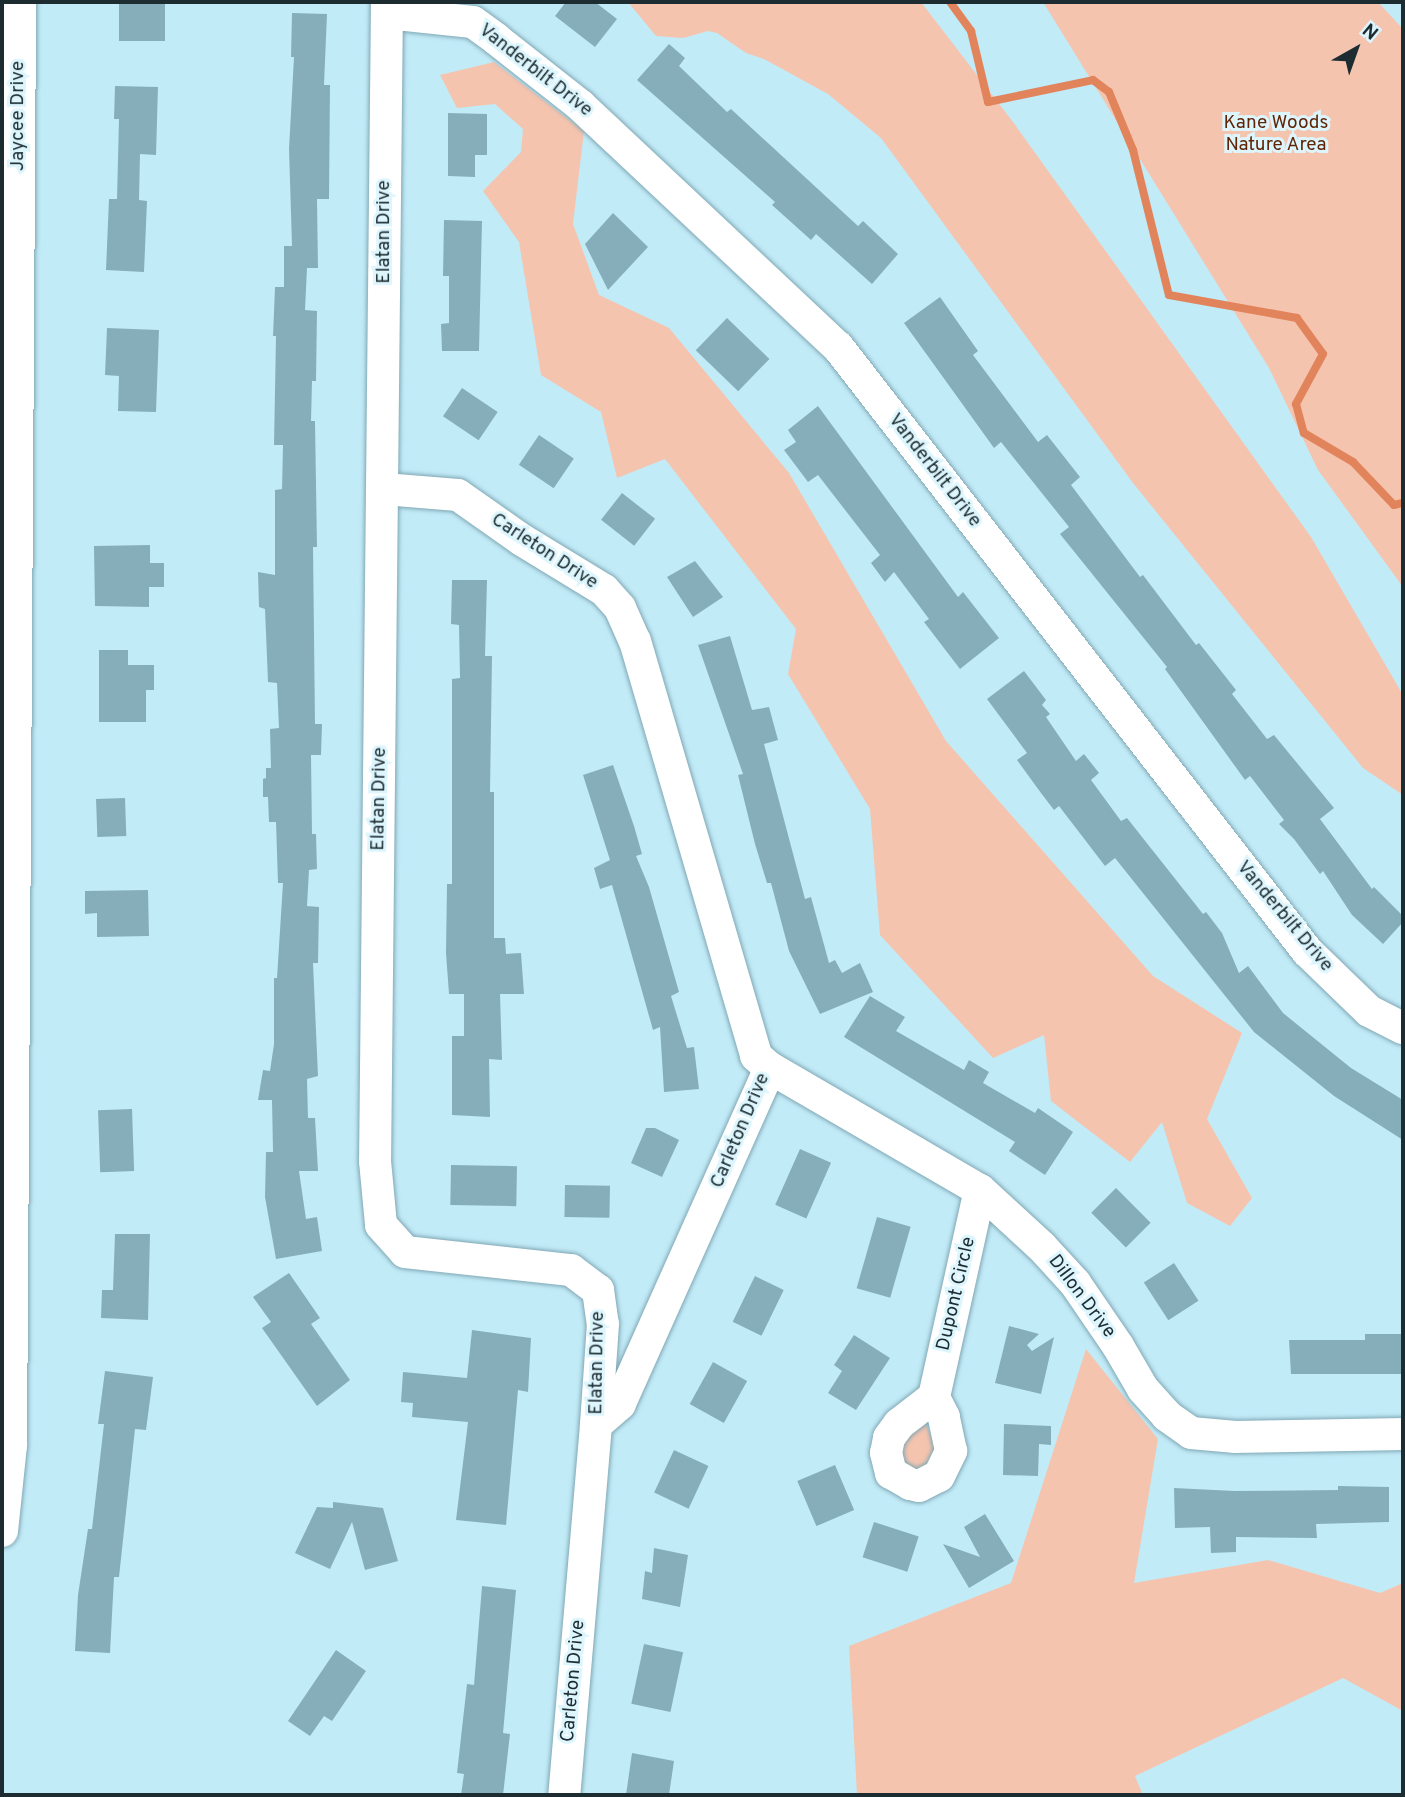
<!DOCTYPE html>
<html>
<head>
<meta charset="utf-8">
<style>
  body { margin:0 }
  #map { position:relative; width:1405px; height:1797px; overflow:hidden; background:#c2ebf8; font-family:Overpass,sans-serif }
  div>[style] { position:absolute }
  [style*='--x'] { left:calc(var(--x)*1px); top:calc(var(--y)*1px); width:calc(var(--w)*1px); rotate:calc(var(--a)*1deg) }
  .green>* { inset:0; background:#f5c4af }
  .stream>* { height:8px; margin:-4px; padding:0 4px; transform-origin:4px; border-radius:4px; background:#e2845b }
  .building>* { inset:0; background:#86aeba; transform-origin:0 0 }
  .roads { filter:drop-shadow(0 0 2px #80a8b4) drop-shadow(0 0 2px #80a8b4) }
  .minor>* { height:32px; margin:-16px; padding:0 16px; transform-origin:16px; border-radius:16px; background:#fff }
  span { translate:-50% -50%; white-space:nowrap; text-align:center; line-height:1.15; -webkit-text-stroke:6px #ddf5fd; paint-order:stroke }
  .street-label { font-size:19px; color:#1c2c31 }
  .park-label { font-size:19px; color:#612506 }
  .frame { position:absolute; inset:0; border:4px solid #1c2c31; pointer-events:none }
  .north { position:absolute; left:1321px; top:14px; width:70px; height:70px; -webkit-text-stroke:5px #ddf5fd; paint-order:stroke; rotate:40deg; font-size:19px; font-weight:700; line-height:28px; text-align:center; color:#1c2c31 }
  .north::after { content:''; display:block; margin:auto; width:24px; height:32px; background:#1c2c31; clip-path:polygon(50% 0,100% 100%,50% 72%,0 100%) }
</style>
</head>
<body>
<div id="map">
  <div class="green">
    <div style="clip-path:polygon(628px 2px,921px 2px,1013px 122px,1311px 537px,1403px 695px,1403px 795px,1363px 768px,1133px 483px,881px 138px,828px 94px,764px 59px,746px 53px,717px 33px,708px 31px,683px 38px,656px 36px)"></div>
    <div style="clip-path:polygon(1043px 2px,1378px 2px,1403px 29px,1403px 587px,1318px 470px,1269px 368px)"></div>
    <div style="clip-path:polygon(494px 62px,584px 131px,573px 224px,599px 295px,669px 328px,789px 473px,946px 741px,1153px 976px,1242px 1033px,1207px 1119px,1252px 1198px,1230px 1226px,1187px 1203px,1162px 1122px,1130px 1162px,1051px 1101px,1044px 1035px,993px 1058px,880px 935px,870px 809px,788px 674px,796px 629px,665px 459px,617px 478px,601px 412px,541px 375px,519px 242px,483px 191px,521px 152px,523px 129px,495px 104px,457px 108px,440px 75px)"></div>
    <div style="clip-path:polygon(1086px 1349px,1158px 1439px,1134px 1583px,1268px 1560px,1380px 1593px,1403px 1583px,1403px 1711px,1343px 1678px,1135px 1776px,1143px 1795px,857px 1795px,849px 1646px,1011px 1583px)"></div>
    <div style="clip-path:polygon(925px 1422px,936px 1447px,933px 1460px,923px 1468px,916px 1470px,903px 1463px,900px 1441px)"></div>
  </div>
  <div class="stream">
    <div style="--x:950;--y:2;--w:36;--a:54"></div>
    <div style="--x:971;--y:31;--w:73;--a:76.5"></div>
    <div style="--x:988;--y:102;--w:107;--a:-11.8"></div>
    <div style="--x:1093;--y:80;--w:20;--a:37"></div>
    <div style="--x:1109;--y:92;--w:63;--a:67.5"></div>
    <div style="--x:1133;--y:150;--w:149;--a:76.1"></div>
    <div style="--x:1169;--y:295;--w:130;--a:10.2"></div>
    <div style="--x:1297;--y:318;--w:44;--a:54.2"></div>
    <div style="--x:1323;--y:354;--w:57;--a:118.4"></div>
    <div style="--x:1296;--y:404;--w:30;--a:75"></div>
    <div style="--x:1304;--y:433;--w:57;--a:30.6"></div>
    <div style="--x:1353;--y:462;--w:59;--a:46.4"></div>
    <div style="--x:1394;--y:505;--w:9;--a:-13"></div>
  </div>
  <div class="building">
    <div style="left:119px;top:2px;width:46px;height:39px"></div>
    <div style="clip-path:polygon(566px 2px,595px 2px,617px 19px,595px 47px,555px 16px)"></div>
    <div style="clip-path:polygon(292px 13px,327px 14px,324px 85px,330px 85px,329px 199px,317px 199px,318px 268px,307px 268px,305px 310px,317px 311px,316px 381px,312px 381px,311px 421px,315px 421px,317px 547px,313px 547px,315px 724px,322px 724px,321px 755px,311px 755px,312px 834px,316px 834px,317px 869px,309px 870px,307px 906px,319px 907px,318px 963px,313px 963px,318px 1076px,307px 1079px,308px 1118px,315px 1118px,318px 1171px,299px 1171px,306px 1219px,317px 1217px,322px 1251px,276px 1259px,265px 1197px,266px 1152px,273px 1152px,272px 1100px,258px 1100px,263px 1070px,270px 1071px,274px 1044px,274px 978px,277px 978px,283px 883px,278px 883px,276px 822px,269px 822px,268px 797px,263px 797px,263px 779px,266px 778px,266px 768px,271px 768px,270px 729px,279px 728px,277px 683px,268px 682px,265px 609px,259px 607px,258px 572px,275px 575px,275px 490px,282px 489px,283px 445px,274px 445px,276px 336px,273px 336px,275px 287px,284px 287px,284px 246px,292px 246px,289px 149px,294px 57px,291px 57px)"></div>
    <div style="clip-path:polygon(669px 44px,685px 58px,679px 66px,727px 112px,731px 109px,858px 226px,863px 221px,898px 254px,872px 284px,816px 234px,811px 240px,772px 205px,775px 202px,637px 80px)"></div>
    <div style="clip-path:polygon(115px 86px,158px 87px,156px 155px,140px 154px,139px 200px,147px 201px,144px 272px,106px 270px,109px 199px,117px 199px,119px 119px,114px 119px)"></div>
    <div style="clip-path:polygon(448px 113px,487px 114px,487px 155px,475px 155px,475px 177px,448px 176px)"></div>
    <div style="clip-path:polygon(613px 213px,648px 247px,608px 290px,585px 244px)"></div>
    <div style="clip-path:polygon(444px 220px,482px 221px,479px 351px,442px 351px,441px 324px,449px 323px,449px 276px,443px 276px)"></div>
    <div style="clip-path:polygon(940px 297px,978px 351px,973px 355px,1038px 442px,1047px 435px,1080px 477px,1071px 485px,1140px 577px,1143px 575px,1196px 645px,1199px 643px,1236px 690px,1232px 694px,1267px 739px,1274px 735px,1334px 808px,1320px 819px,1372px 889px,1374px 887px,1403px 916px,1403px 922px,1383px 944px,1352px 915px,1323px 871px,1320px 874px,1294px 839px,1279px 824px,1284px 820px,1250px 776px,1245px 780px,1165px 669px,1167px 667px,1060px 534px,1069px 527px,1001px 442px,994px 448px,904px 323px)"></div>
    <div style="left:727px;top:318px;width:59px;height:45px;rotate:44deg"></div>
    <div style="clip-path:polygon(107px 328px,159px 330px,156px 412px,118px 411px,119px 376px,105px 375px)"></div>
    <div style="left:462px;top:388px;width:43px;height:34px;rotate:34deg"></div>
    <div style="clip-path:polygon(818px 406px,958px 597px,963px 592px,999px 638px,960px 669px,924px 622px,929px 619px,894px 572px,885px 582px,871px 563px,880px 555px,818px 475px,808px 482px,784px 450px,796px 442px,788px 430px)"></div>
    <div style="left:539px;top:435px;width:42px;height:36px;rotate:34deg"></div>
    <div style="left:622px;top:493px;width:42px;height:34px;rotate:38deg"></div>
    <div style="clip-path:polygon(150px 545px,150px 563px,164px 563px,164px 587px,149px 587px,149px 607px,95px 606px,94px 546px)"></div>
    <div style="clip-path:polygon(695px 561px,723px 597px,693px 617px,667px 577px)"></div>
    <div style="clip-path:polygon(452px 580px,487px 580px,485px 656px,492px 656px,490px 792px,494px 792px,494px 938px,505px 938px,506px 954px,521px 953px,524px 994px,500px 994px,502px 1060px,489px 1059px,490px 1117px,452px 1115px,452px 1036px,464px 1036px,464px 994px,449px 994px,446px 953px,447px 884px,452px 884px,452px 679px,460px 678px,459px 625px,451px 624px)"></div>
    <div style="clip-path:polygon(730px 636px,752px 710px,769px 707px,778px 740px,764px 744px,805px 899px,811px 897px,829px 963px,835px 960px,842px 973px,860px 963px,873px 992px,820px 1014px,789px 951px,771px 883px,767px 883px,755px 844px,738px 775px,743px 774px,698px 645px)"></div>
    <div style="clip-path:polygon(99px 650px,128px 650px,128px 665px,154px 665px,154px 690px,146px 690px,146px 722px,99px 722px)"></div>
    <div style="clip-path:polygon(1024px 671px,1046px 700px,1042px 705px,1050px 714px,1046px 717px,1076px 761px,1084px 754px,1099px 773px,1091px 780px,1121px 821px,1127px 818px,1203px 914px,1206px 912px,1222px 933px,1239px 973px,1248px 966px,1283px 1013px,1351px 1068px,1403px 1100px,1403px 1140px,1334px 1096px,1254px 1032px,1115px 858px,1105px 866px,1059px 806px,1054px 810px,1041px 793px,1017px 760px,1027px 753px,987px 699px)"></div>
    <div style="clip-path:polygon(613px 765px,634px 826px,642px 854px,636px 856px,649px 887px,679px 992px,671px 996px,687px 1048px,694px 1047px,699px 1089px,664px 1092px,660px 1027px,653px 1030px,612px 885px,600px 889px,594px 868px,610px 860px,583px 775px)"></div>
    <div style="left:125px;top:798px;width:38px;height:29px;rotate:88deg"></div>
    <div style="clip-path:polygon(148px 890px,149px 936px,97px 937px,97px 913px,85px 914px,85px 891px)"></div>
    <div style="clip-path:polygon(870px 996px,905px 1017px,896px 1031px,964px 1070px,969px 1060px,989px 1072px,983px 1083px,1035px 1113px,1038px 1108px,1073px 1132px,1045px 1175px,1009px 1151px,1015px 1142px,844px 1037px)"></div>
    <div style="left:132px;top:1109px;width:62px;height:34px;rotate:88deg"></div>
    <div style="clip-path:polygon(646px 1128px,655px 1128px,679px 1140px,662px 1177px,631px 1163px)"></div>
    <div style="left:800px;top:1149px;width:34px;height:61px;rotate:24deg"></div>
    <div style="left:451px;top:1165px;width:66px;height:40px;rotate:1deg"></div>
    <div style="left:565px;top:1185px;width:45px;height:32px;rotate:1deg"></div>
    <div style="left:1116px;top:1188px;width:49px;height:35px;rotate:45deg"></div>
    <div style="left:877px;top:1217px;width:35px;height:74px;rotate:16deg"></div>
    <div style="clip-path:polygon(115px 1234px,150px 1234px,148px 1320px,101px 1318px,102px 1290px,113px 1290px)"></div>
    <div style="left:1174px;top:1263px;width:45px;height:36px;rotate:57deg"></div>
    <div style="clip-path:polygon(289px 1273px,320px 1318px,311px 1324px,350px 1380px,317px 1406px,262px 1328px,271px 1322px,253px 1297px)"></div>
    <div style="left:755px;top:1276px;width:32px;height:51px;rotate:26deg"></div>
    <div style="clip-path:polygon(1009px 1326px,1039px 1334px,1027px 1345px,1032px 1351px,1054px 1337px,1041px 1394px,995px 1383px)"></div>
    <div style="clip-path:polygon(472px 1330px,531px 1338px,528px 1392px,518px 1390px,506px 1525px,456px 1520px,468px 1422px,412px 1417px,413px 1403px,401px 1402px,403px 1372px,467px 1378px)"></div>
    <div style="clip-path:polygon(1365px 1334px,1403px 1334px,1403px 1374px,1291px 1374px,1289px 1340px,1365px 1340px)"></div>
    <div style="clip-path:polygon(854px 1335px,890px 1358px,856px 1410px,828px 1393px,842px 1371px,834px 1365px)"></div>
    <div style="left:713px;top:1362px;width:39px;height:48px;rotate:29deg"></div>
    <div style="clip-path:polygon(105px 1371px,153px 1377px,146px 1430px,135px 1429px,119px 1577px,114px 1577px,110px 1653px,75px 1651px,78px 1595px,88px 1529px,92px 1529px,104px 1424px,98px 1424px)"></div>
    <div style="clip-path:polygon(1004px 1424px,1051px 1426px,1051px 1445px,1039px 1444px,1038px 1476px,1003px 1475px)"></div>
    <div style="left:674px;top:1450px;width:38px;height:47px;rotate:25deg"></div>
    <div style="left:835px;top:1465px;width:49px;height:41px;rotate:67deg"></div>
    <div style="clip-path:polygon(1338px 1486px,1389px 1487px,1389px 1522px,1316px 1524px,1317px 1538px,1236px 1537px,1236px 1552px,1211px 1553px,1210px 1527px,1175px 1528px,1174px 1488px,1235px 1491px,1338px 1490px)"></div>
    <div style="clip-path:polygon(333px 1502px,383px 1508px,398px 1561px,365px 1570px,352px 1522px,330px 1569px,295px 1553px,317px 1507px,333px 1508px)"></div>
    <div style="clip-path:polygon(985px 1514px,1014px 1561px,969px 1588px,943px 1544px,980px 1557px,964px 1527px)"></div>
    <div style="left:874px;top:1522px;width:47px;height:37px;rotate:18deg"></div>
    <div style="clip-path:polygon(654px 1548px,688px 1555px,680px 1607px,642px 1599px,645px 1571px,652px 1573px)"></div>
    <div style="clip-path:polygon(482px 1586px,516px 1590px,503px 1733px,510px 1734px,503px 1795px,461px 1795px,464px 1774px,457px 1773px,467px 1684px,474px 1685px)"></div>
    <div style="left:644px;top:1644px;width:40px;height:61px;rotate:12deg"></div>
    <div style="clip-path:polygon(336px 1650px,366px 1671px,332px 1721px,324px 1716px,310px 1736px,288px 1721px)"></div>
    <div style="clip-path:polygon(632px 1753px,674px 1761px,669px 1795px,626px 1795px)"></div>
  </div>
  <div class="roads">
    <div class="minor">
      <div style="--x:387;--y:2;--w:1159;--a:90.59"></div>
      <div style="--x:375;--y:1161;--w:64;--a:84.6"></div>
      <div style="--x:381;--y:1225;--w:36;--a:48"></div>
      <div style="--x:405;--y:1252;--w:167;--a:6.2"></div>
      <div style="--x:571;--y:1270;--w:34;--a:37"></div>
      <div style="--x:598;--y:1290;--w:34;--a:82"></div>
      <div style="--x:603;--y:1324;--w:101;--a:94"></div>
      <div style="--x:387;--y:13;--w:86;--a:6"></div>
      <div style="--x:473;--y:22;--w:29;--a:36"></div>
      <div style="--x:496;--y:39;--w:108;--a:38.2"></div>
      <div style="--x:581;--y:106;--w:352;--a:43.2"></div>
      <div style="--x:838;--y:347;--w:765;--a:52.17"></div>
      <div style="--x:1307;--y:951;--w:86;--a:44.1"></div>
      <div style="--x:1369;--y:1011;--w:38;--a:27"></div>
      <div style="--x:384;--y:489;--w:74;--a:4.6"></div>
      <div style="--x:458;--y:495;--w:78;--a:35.1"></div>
      <div style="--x:522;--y:540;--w:96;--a:31.4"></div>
      <div style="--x:604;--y:590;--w:24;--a:48"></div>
      <div style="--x:620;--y:608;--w:36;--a:66"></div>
      <div style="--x:635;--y:641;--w:432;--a:73.7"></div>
      <div style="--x:756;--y:1056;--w:18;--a:41"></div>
      <div style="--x:770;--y:1068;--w:368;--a:114.1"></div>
      <div style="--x:620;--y:1404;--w:32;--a:139"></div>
      <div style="--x:596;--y:1425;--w:371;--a:94.9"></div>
      <div style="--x:770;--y:1068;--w:243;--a:30.2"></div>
      <div style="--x:980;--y:1190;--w:84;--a:42.6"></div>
      <div style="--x:1042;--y:1247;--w:49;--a:47.5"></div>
      <div style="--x:1075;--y:1283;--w:76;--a:55.7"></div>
      <div style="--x:1118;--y:1346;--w:50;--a:59.8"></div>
      <div style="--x:1143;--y:1389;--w:36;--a:48"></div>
      <div style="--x:1167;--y:1416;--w:29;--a:35"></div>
      <div style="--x:1191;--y:1433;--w:45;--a:5.1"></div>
      <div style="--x:1236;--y:1437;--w:167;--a:-1"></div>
      <div style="--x:934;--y:1397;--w:44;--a:142.4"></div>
      <div style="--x:899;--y:1424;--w:17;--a:126"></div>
      <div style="--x:889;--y:1438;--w:15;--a:101"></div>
      <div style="--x:886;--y:1453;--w:21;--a:76"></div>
      <div style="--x:891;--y:1473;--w:22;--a:30"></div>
      <div style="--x:910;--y:1484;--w:9;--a:13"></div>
      <div style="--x:919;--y:1486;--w:22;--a:-27"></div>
      <div style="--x:939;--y:1476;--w:28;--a:-64"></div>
      <div style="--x:951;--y:1451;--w:35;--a:-102"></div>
      <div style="--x:944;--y:1417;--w:22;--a:-117"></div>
      <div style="--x:934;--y:1397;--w:212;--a:-77.5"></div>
      <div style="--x:2;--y:1531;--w:86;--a:-84"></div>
      <div style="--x:11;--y:1445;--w:1443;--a:-89.64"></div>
    </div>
  </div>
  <div class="street-label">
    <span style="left:535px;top:71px;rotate:38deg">Vanderbilt Drive</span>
    <span style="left:19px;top:116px;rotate:-90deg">Jaycee Drive</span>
    <span style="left:385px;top:232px;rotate:-90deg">Elatan Drive</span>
    <span style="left:934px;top:471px;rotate:52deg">Vanderbilt Drive</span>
    <span style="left:544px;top:552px;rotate:33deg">Carleton Drive</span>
    <span style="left:380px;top:799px;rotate:-89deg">Elatan Drive</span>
    <span style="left:1284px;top:917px;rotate:50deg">Vanderbilt Drive</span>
    <span style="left:741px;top:1131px;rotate:-67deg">Carleton Drive</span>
    <span style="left:957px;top:1294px;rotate:-77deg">Dupont Circle</span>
    <span style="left:1081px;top:1297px;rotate:53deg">Dillon Drive</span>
    <span style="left:598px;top:1363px;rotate:-89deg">Elatan Drive</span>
    <span style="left:574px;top:1681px;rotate:-85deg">Carleton Drive</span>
  </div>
  <div class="park-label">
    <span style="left:1276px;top:135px">Kane Woods<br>Nature Area</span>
  </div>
  <div class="frame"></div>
  <div class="north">N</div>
</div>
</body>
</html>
